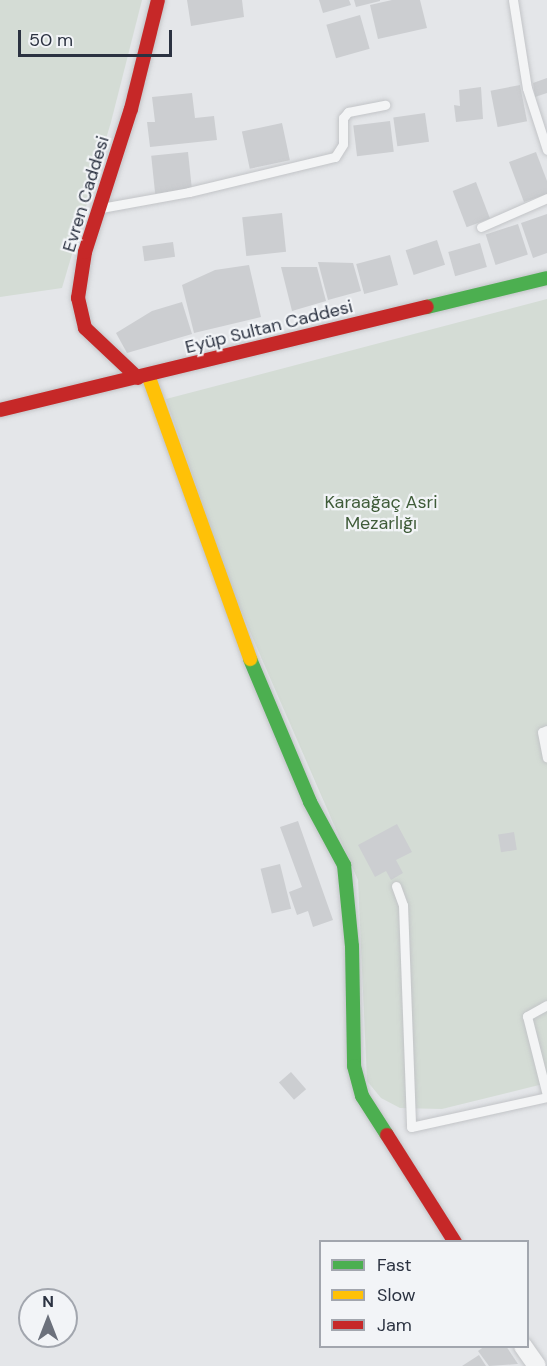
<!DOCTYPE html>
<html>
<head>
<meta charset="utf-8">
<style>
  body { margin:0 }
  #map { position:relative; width:547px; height:1366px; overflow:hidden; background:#e4e6e9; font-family:"DM Sans",sans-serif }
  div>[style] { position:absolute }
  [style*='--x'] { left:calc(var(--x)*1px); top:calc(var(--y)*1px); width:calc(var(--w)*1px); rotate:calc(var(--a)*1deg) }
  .green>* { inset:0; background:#d4dcd5 }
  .building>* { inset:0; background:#ccced1; transform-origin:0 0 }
  .roads { filter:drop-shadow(0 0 2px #c2c4c7) drop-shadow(0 0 2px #c2c4c7) }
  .lane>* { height:9px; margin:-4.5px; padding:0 4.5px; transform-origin:4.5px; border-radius:4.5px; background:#f3f4f5 }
  .street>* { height:18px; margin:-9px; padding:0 9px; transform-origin:9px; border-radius:9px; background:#f3f4f5 }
  .fast>* { height:14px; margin:-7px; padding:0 7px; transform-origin:7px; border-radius:7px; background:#4caf50 }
  .slow>* { height:14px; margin:-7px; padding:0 7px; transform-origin:7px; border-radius:7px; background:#ffc107 }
  .jam>* { height:14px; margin:-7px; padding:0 7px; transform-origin:7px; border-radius:7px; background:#c62828 }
  span { translate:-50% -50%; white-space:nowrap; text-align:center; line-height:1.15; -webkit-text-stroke:4.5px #f2f4f7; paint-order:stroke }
  .street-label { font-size:18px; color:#2b3241 }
  .park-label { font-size:18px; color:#3f5c39 }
  .legend { position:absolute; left:319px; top:1240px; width:210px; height:108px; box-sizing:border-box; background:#f2f4f7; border:2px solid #a2a6ae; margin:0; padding:8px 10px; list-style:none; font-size:18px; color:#2b3241 }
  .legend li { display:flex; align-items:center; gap:12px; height:30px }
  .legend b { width:30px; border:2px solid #a2a6ae }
  .north { position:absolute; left:18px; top:1288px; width:60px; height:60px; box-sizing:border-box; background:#f2f4f7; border:2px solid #a2a6ae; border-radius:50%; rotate:0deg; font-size:16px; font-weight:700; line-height:24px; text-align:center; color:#2b3241 }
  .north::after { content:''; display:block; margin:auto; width:21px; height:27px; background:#6c717c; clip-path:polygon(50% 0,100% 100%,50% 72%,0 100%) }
  .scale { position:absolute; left:18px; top:30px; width:154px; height:27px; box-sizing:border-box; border:3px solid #2b3241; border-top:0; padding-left:8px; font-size:18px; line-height:21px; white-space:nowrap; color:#2b3241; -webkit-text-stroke:4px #f2f4f7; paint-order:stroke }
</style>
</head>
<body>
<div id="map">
  <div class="green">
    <div style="clip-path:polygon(0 0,142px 0,111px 122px,62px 288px,0 297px)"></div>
    <div style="clip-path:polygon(547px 299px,547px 1083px,442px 1109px,400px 1108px,381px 1098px,367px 1081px,358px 880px,231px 588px,166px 399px)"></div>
  </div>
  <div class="building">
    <div style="clip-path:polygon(187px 0,242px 0,244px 17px,191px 26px)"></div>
    <div style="clip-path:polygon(319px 0,349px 0,351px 5px,323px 13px)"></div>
    <div style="clip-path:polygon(354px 0,380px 0,380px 1px,356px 7px)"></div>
    <div style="clip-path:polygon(392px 0,420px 0,427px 28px,378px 39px,370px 5px)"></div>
    <div style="left:360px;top:15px;width:35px;height:35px;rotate:74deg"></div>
    <div style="clip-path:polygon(547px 78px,547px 93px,535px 97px,533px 83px)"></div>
    <div style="left:520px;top:85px;width:37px;height:30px;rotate:79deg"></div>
    <div style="clip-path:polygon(481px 87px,483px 119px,456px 122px,454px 105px,460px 106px,459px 90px)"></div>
    <div style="clip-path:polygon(192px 93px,195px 118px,214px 116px,217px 140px,150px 147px,147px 122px,155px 122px,152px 97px)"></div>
    <div style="left:425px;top:113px;width:29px;height:32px;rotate:82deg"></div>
    <div style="left:390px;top:121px;width:31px;height:37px;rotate:83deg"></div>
    <div style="left:282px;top:123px;width:38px;height:41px;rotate:78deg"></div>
    <div style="left:188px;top:152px;width:38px;height:37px;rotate:84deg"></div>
    <div style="clip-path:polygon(536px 152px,547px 181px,547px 194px,524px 202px,509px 162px)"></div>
    <div style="left:476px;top:182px;width:39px;height:25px;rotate:69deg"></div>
    <div style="left:282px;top:213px;width:39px;height:40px;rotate:84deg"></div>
    <div style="clip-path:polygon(547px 214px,547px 253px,533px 258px,521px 223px)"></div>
    <div style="left:518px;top:224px;width:32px;height:34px;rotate:72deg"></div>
    <div style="left:437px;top:240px;width:26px;height:33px;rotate:72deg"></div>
    <div style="left:173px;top:242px;width:15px;height:31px;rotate:82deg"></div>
    <div style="left:480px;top:243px;width:25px;height:33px;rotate:74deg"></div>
    <div style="left:390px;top:255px;width:31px;height:35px;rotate:75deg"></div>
    <div style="clip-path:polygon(318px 262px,353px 263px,361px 291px,328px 300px)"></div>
    <div style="clip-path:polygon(249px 265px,261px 317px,194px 333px,182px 285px,215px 270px)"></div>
    <div style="clip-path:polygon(281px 267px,317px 267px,326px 301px,292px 311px)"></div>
    <div style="clip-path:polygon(182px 302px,192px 334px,127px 353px,116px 333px,152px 311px)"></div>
    <div style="clip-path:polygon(298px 821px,333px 920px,313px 927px,308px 911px,297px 915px,289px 892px,302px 887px,280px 827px)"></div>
    <div style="clip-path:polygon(397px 824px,412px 852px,396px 860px,403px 873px,391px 880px,386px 871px,375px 877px,358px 845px)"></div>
    <div style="left:514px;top:832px;width:18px;height:16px;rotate:81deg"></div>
    <div style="left:280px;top:864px;width:46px;height:20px;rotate:76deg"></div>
    <div style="left:291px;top:1072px;width:23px;height:16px;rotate:49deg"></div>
    <div style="clip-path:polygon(485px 1346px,506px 1346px,518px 1364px,489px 1366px,478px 1351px)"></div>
    <div style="clip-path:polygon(479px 1355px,486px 1366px,462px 1366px)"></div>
  </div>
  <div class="roads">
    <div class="lane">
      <div style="--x:513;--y:0;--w:89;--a:81"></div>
      <div style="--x:527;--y:88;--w:65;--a:72.1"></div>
      <div style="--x:101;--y:208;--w:89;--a:-10.3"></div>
      <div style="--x:189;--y:192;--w:150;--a:-13.5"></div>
      <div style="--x:335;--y:157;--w:15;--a:-58"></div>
      <div style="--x:343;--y:144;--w:26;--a:-90"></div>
      <div style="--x:343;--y:118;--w:8;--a:-50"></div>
      <div style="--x:348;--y:112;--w:38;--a:-11"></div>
      <div style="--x:481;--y:227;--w:72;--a:-23.7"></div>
      <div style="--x:547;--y:730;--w:5;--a:158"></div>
      <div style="--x:542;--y:732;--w:26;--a:79"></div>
      <div style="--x:396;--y:886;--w:20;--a:70"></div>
      <div style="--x:403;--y:905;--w:222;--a:87.9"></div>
      <div style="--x:411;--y:1127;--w:139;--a:-12.4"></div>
      <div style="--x:547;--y:1005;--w:23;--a:151"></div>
      <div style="--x:527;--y:1016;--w:81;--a:75.8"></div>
    </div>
    <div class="street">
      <div style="--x:523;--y:1346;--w:24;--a:55"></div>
    </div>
    <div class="fast">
      <div style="--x:427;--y:307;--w:123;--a:-13.6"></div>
      <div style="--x:250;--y:659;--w:155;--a:67.2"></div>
      <div style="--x:310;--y:802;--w:72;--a:61.6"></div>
      <div style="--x:344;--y:865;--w:81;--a:84.4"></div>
      <div style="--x:352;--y:946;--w:120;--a:89"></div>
      <div style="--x:354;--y:1066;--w:31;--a:75"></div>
      <div style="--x:362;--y:1096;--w:46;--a:57.3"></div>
    </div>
    <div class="slow">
      <div style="--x:148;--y:375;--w:302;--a:70.2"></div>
    </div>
    <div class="jam">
      <div style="--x:138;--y:378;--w:73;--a:-136.7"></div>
      <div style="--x:85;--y:328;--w:31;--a:-103"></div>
      <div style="--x:78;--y:298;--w:47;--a:-81.3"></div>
      <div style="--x:85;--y:252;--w:150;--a:-72.2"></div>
      <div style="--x:131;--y:109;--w:112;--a:-76.1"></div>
      <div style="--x:0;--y:410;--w:439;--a:-13.6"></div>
      <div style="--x:387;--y:1135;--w:127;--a:57.6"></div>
    </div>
  </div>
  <div class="street-label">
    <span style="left:86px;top:194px;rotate:-73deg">Evren Caddesi</span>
    <span style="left:269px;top:327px;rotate:-14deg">Eyüp Sultan Caddesi</span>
  </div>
  <div class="park-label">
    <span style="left:381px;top:513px">Karaağaç Asri<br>Mezarlığı</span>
  </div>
  <ul class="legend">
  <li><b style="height:8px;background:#4caf50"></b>Fast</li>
  <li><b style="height:8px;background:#ffc107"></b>Slow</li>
  <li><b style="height:8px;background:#c62828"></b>Jam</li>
  </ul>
  <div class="north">N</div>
  <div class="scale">50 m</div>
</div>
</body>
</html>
